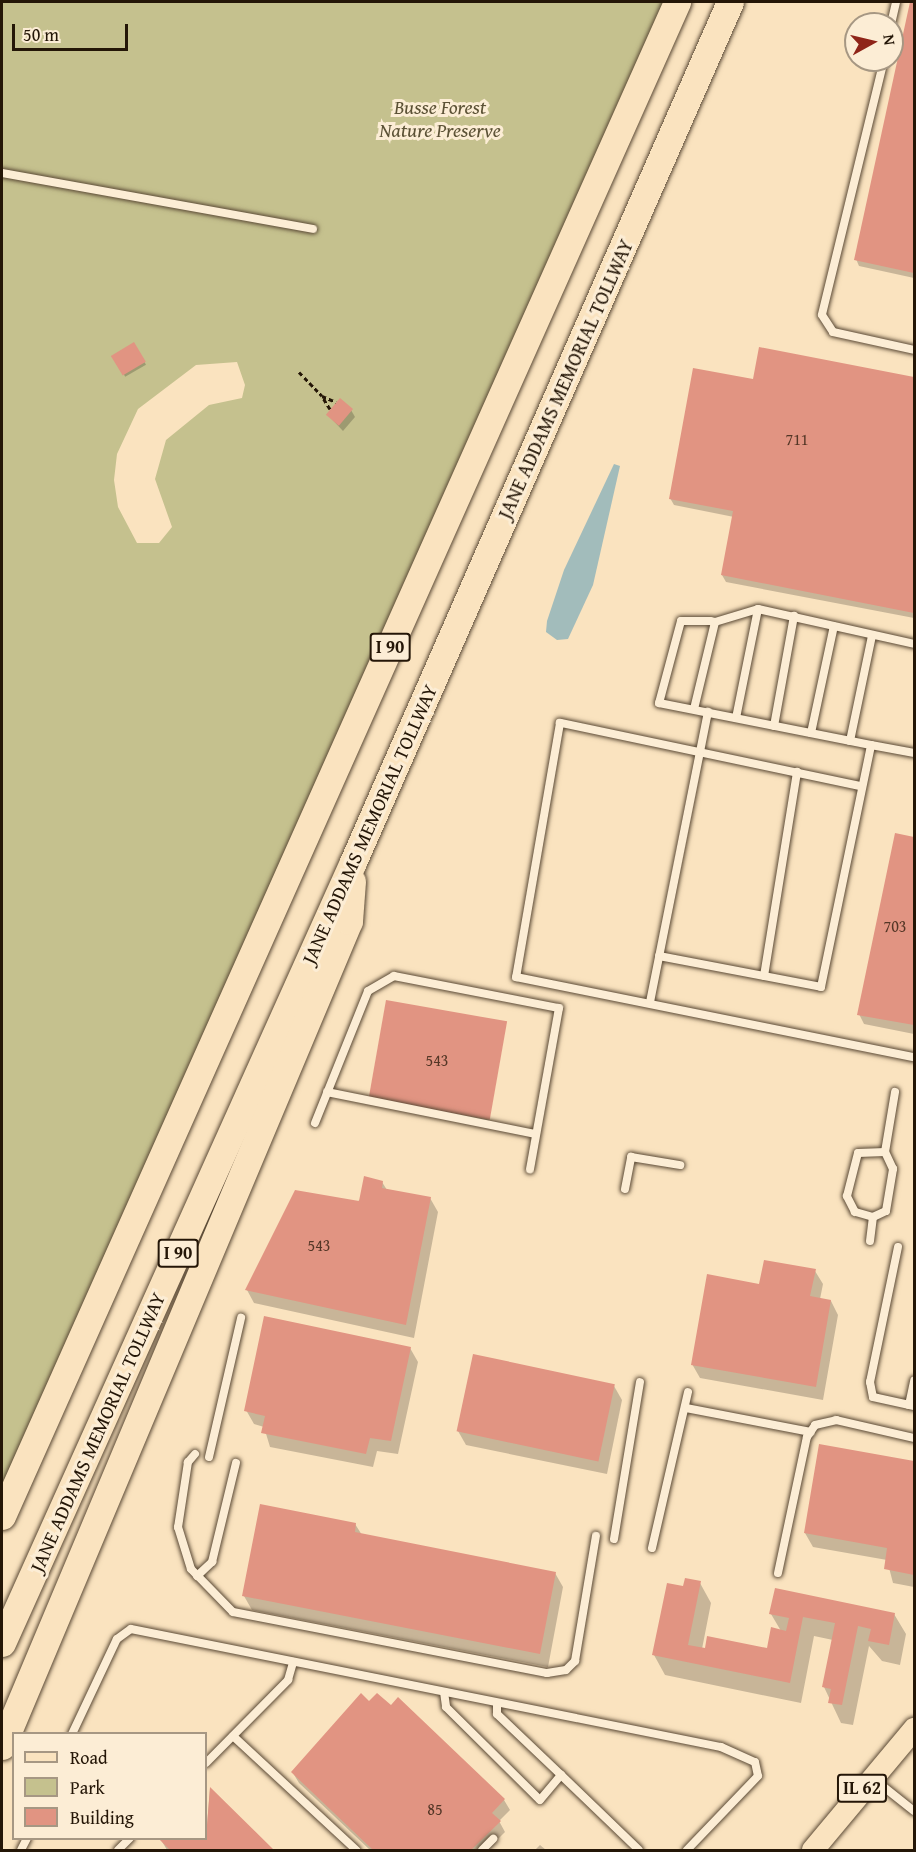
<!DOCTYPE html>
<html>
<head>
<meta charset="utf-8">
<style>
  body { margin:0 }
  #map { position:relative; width:916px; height:1852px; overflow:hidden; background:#fae3bf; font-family:"Gentium Book Plus",serif }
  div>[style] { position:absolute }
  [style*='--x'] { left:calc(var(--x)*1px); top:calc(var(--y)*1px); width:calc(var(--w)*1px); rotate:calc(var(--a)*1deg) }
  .green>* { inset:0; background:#c5c18e }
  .water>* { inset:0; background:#a2bcbb }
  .shadow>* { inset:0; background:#0003; transform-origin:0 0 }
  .building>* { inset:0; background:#e19482; transform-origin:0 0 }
  .path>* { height:3px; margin-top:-1.5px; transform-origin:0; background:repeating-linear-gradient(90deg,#241607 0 4.5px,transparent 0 7.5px) }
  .roads { filter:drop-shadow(0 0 2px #5a4935) drop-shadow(0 0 2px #5a4935) }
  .service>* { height:8px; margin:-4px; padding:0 4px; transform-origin:4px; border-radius:4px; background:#fcedd5 }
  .primary>* { height:22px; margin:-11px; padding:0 11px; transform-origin:11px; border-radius:11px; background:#fae3bf }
  .motorway>* { height:27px; margin:-13.5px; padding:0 13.5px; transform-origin:13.5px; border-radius:13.5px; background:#fae3bf }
  span { translate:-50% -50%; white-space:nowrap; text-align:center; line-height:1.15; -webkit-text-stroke:6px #fcedd5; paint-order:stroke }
  .number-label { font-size:16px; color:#533626 }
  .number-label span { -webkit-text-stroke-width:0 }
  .shield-label span { padding:2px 4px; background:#fcedd5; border:2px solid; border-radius:4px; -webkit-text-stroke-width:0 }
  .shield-label { font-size:18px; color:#241607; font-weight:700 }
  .park-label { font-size:20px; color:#5c5236; font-style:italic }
  .street-label { font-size:20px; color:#241607 }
  .frame { position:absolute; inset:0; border:3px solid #241607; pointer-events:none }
  .legend { position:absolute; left:12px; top:1732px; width:195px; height:108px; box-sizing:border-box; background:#fcedd5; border:2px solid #a69783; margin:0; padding:8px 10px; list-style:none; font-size:18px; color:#241607 }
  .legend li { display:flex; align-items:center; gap:12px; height:30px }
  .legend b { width:30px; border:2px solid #a69783 }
  .north { position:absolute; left:844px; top:12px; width:60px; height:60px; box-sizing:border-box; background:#fcedd5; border:2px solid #a69783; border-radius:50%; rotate:82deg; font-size:16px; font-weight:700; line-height:24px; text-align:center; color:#241607 }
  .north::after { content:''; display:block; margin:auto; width:21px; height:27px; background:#8f2418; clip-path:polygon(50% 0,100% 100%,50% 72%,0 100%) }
  .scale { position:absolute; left:12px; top:24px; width:116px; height:27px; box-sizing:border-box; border:3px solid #241607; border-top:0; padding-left:8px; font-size:18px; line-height:21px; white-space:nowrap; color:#241607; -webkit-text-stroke:4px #fcedd5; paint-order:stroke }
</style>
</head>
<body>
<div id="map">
  <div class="green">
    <div style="clip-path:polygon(evenodd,2px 2px,677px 2px,2px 1502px,2px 2px,237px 362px,245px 385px,242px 398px,209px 405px,166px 440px,155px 479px,172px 527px,159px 543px,137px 543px,118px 507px,114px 480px,117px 454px,138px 409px,196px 365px,237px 362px)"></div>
  </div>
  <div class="water">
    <div style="clip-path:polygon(614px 464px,620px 466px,593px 585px,568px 639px,557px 640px,546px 632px,547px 621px,564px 570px)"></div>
  </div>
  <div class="shadow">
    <div style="clip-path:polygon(912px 2px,914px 2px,914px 278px,859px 266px,856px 259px)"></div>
    <div style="left:134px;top:344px;width:24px;height:24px;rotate:60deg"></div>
    <div style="clip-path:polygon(760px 349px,914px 379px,914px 618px,726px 582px,722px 575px,734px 517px,674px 505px,670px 498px,754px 381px)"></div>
    <div style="clip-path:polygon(351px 410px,355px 417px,343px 431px,327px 414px)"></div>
    <div style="clip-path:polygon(897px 835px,914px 838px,914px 1034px,864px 1024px,859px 1014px)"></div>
    <div style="clip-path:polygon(506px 1024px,488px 1124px,369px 1098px)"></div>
    <div style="clip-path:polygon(382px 1182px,387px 1190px,430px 1198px,438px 1212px,414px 1338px,254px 1303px,247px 1290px)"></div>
    <div style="clip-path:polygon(815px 1271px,823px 1284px,820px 1299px,831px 1301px,838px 1315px,823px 1400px,700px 1378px,692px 1364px)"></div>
    <div style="clip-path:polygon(410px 1348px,418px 1362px,398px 1454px,377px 1451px,373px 1467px,270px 1447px,264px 1427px,254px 1424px,246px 1410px)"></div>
    <div style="clip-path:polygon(614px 1386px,622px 1400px,607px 1474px,466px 1445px,458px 1431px)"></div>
    <div style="clip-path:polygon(820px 1446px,914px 1463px,914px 1587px,893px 1583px,887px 1560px,813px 1547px,805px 1533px)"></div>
    <div style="clip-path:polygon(355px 1524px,362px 1535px,555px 1573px,563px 1587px,548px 1667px,252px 1610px,244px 1596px)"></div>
    <div style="clip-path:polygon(700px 1583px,711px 1603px,702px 1649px,768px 1649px,781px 1631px,771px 1614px,894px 1614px,906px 1634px,900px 1665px,882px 1661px,869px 1646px,853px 1725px,841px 1723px,824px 1687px,833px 1640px,814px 1636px,801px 1703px,665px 1675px,654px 1655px,684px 1588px)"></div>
    <div style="clip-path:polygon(369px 1703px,504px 1800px,510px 1810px,499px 1821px,505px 1832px,487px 1850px,370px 1850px,299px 1783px,293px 1773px)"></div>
    <div style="clip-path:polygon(210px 1789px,272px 1850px,167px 1850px,160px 1838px,206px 1838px)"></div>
    <div style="clip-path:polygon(540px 1845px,546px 1850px,535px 1850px)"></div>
  </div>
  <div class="building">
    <div style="clip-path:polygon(910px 2px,914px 2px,914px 273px,854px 260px)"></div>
    <div style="left:134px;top:342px;width:23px;height:27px;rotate:59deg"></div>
    <div style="clip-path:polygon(759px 347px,914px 377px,914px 613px,721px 575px,733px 511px,669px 499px,693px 368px,753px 379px)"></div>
    <div style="left:340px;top:398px;width:17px;height:22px;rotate:40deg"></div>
    <div style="clip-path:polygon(895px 833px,914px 837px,914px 1025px,857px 1015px)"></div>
    <div style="left:386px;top:1000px;width:123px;height:100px;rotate:10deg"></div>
    <div style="clip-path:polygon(364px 1176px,383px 1181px,382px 1188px,431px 1197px,406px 1325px,245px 1290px,295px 1190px,359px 1201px)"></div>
    <div style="clip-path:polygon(764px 1260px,816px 1269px,810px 1296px,831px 1300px,816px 1387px,691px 1365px,707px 1274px,759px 1284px)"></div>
    <div style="clip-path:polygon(264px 1316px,411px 1347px,391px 1441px,370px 1438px,366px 1454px,261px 1433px,265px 1416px,244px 1411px)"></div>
    <div style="left:473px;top:1354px;width:145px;height:79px;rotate:12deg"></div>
    <div style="clip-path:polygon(819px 1444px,914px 1461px,914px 1575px,884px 1569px,887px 1548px,804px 1533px)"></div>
    <div style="clip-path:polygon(260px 1504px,356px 1523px,355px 1532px,556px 1572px,540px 1654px,242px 1596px)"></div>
    <div style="clip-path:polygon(685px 1578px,701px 1581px,688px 1645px,705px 1648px,707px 1636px,767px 1648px,771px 1627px,786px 1631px,789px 1618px,769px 1614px,775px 1588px,895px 1613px,889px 1645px,868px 1641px,871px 1629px,858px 1626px,842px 1705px,828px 1703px,831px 1689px,822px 1687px,835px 1623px,803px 1617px,790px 1683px,652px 1655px,667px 1583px,683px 1586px)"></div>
    <div style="clip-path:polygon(361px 1693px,369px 1701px,377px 1693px,391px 1705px,398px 1697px,505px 1799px,492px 1813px,501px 1821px,471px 1850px,373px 1850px,291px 1772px)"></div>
    <div style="clip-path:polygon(210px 1787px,274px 1850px,170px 1850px,158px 1838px,206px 1838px)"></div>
  </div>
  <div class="path">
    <div style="--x:299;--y:372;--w:33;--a:46"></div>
    <div style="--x:330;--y:409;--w:15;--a:-122"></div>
    <div style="--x:322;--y:396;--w:15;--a:23"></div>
  </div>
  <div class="roads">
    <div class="service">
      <div style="--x:891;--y:24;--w:23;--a:-77"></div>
      <div style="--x:884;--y:60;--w:262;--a:103.7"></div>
      <div style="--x:822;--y:315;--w:20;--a:57"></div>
      <div style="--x:833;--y:332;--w:83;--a:12.5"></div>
      <div style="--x:2;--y:173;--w:316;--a:10.2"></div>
      <div style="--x:715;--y:622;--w:45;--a:-16.8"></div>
      <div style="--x:694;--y:709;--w:89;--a:-76.4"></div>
      <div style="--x:715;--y:622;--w:5;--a:-169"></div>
      <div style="--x:710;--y:621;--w:29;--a:180"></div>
      <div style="--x:681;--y:621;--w:85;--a:105"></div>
      <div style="--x:659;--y:703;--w:216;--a:11.2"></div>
      <div style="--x:871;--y:745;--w:44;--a:10.5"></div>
      <div style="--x:736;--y:718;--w:111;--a:-78.6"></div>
      <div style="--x:758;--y:609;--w:160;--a:12.6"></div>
      <div style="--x:774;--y:726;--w:112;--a:-79.7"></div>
      <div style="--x:811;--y:733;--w:109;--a:-77.9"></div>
      <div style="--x:850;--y:741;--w:107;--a:-78.2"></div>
      <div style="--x:860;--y:786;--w:307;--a:-168.1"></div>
      <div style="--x:560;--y:723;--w:258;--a:99.8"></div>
      <div style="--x:516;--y:977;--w:406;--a:11.4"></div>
      <div style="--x:659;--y:956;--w:165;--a:10.8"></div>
      <div style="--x:821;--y:987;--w:247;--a:-78.3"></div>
      <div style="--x:764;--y:976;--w:207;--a:-80.8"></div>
      <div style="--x:650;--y:1002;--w:296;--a:-78.7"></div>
      <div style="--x:327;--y:1092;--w:213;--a:11.4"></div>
      <div style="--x:315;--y:1123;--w:142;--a:-68.1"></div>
      <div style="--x:368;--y:991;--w:30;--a:-30"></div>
      <div style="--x:394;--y:976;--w:168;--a:11"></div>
      <div style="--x:559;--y:1008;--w:164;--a:100.2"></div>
      <div style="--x:625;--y:1189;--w:33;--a:-79"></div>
      <div style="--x:631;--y:1157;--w:50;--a:9.3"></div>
      <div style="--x:873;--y:1217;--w:19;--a:-164"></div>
      <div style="--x:855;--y:1212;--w:18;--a:-117"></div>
      <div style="--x:847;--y:1196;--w:44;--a:-75.7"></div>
      <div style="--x:858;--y:1153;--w:27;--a:-2"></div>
      <div style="--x:870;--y:1241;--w:24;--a:-83"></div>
      <div style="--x:873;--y:1217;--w:14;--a:-25"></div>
      <div style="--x:886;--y:1211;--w:43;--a:-80.5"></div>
      <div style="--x:893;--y:1169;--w:19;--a:-115"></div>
      <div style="--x:885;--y:1152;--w:61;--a:-80.5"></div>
      <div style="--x:898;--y:1247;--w:138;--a:101.7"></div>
      <div style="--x:870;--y:1382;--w:15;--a:79"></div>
      <div style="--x:873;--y:1397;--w:42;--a:12.4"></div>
      <div style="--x:909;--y:1405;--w:25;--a:-78"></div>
      <div style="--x:686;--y:1408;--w:127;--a:10.9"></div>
      <div style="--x:195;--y:1454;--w:11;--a:131"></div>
      <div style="--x:188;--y:1462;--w:66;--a:98.7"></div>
      <div style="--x:178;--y:1527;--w:44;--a:72.8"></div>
      <div style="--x:191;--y:1569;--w:60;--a:45.7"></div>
      <div style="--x:233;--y:1612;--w:320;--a:11"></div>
      <div style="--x:547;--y:1673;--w:19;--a:-9"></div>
      <div style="--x:566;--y:1670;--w:13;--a:-45"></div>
      <div style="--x:575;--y:1661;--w:127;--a:-80.5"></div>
      <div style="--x:209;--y:1457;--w:143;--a:-77"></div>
      <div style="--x:614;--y:1539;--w:159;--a:-80.6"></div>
      <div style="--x:652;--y:1548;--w:160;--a:-77"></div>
      <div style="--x:778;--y:1573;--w:139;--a:-78"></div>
      <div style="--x:807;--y:1437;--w:14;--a:-56"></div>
      <div style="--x:815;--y:1425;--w:22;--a:-13"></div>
      <div style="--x:836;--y:1420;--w:80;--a:13"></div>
      <div style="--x:197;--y:1576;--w:21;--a:-43"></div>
      <div style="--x:212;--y:1562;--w:102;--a:-76.4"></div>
      <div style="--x:444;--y:1692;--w:15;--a:82"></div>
      <div style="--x:446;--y:1707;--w:132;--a:44.7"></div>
      <div style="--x:540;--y:1800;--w:33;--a:-50"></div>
      <div style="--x:561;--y:1775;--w:108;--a:43.9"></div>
      <div style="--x:497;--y:1703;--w:11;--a:90"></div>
      <div style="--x:497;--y:1714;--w:88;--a:43.6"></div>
      <div style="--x:72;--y:1734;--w:105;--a:-64.7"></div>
      <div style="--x:117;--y:1639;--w:17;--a:-36"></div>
      <div style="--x:131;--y:1629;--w:602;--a:11.31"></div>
      <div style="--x:721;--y:1747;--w:37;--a:24"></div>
      <div style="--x:755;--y:1762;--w:14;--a:78"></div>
      <div style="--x:758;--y:1776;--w:103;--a:133.8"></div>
      <div style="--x:233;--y:1736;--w:168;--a:42.8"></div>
      <div style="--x:206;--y:1763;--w:117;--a:-45.3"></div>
      <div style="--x:288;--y:1680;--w:19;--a:-74"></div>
      <div style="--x:875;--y:1780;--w:50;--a:38.5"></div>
      <div style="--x:21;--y:1850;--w:13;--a:-63"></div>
      <div style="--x:118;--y:1850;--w:17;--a:-45"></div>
      <div style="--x:482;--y:1850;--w:16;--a:-45"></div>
    </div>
    <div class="primary">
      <div style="--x:813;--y:1850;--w:158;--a:-50.1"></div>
    </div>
    <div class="motorway">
      <div style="--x:2;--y:1516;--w:1658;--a:-65.97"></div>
      <div style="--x:2;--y:1643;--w:856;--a:-65.8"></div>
      <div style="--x:353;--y:862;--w:939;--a:-66.33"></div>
      <div style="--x:2;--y:1746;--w:895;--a:-67.19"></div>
      <div style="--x:349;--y:921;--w:40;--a:-85.7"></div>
    </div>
  </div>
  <div class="number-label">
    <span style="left:797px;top:439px">711</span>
    <span style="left:895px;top:926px">703</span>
    <span style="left:437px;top:1060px">543</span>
    <span style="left:319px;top:1245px">543</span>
    <span style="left:435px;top:1809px">85</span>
  </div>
  <div class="shield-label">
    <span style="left:390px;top:647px">I 90</span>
    <span style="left:178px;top:1253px">I 90</span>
    <span style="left:862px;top:1788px">IL 62</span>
  </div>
  <div class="park-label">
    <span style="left:440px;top:118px">Busse Forest<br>Nature Preserve</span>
  </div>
  <div class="street-label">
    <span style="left:565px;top:379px;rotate:-66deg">JANE ADDAMS MEMORIAL TOLLWAY</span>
    <span style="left:369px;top:824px;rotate:-66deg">JANE ADDAMS MEMORIAL TOLLWAY</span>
    <span style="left:97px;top:1432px;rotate:-66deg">JANE ADDAMS MEMORIAL TOLLWAY</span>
  </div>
  <div class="frame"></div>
  <ul class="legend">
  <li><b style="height:8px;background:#fae3bf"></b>Road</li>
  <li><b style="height:16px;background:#c5c18e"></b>Park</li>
  <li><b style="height:16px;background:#e19482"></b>Building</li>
  </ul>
  <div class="north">N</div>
  <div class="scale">50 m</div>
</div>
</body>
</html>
